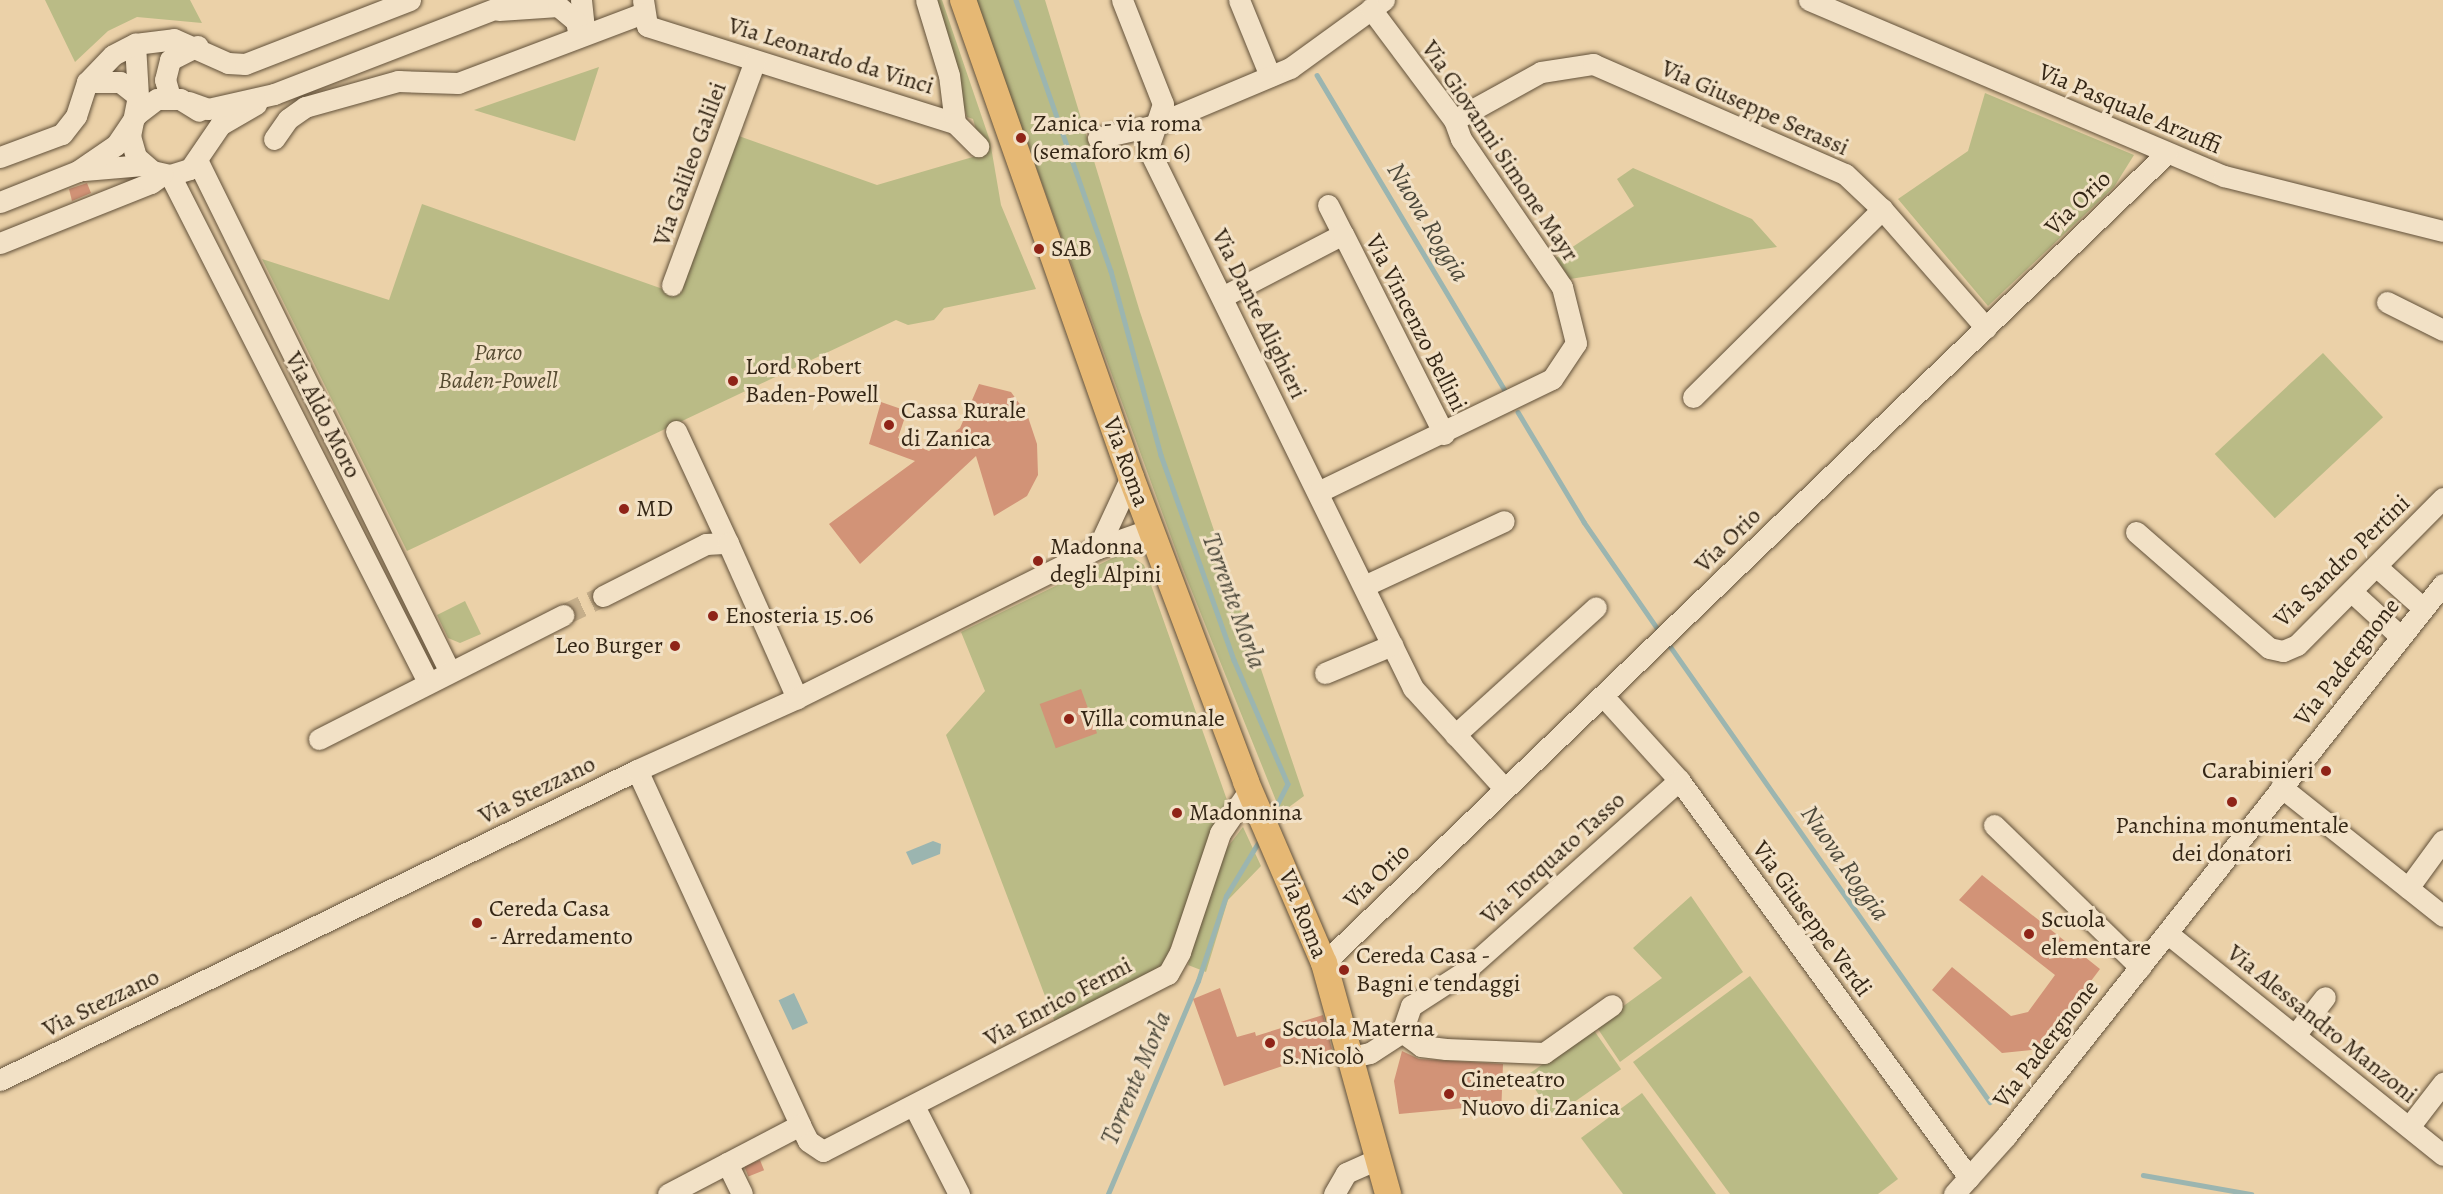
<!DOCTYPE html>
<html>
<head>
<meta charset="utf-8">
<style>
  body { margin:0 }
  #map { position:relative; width:2443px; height:1194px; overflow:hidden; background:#ebd1a8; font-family:Alegreya,serif }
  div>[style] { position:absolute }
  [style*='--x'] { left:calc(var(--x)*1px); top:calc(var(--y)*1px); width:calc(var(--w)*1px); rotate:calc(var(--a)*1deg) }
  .green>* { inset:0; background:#babb86; transform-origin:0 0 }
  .water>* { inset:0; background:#9bb5b0; transform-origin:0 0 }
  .stream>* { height:4.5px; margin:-2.25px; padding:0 2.25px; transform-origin:2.25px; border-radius:2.25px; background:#9bb5b0 }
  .building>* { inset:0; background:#d29377; transform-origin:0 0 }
  .minor-tunnel>* { height:21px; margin-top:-10.5px; transform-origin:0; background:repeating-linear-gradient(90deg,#c6af8b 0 21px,transparent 0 31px) }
  .roads { filter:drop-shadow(0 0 2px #62513a) drop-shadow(0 0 2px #62513a) }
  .minor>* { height:21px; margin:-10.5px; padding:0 10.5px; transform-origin:10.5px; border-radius:10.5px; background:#f2e1c6 }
  .major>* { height:26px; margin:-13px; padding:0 13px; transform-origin:13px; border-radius:13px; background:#e6b874 }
  .dots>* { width:16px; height:16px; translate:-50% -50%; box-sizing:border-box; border:3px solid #f2e1c6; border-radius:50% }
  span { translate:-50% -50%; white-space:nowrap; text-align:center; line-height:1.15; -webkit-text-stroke:6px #f2e1c6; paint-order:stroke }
  .street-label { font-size:24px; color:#342615 }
  .poi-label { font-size:24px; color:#342615 }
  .left { translate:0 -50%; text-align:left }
  .right { translate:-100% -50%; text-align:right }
  .park-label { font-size:24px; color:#564b31; font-style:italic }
  .water-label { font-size:26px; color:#4e4a3c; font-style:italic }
</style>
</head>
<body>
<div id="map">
  <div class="green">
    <div style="clip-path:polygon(45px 0,190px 0,202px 23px,137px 17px,108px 31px,75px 62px)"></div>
    <div style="clip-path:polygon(931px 0,942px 0,990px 141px,1001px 205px,1036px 289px,944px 308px,934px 320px,908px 325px,896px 320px,407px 551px,262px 259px,389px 300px,422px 204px,677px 294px,736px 135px,877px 185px,983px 154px,973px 119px,967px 117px)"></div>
    <div style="clip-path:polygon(975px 0,1045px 0,1140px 312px,1304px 796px,1281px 813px,1182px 567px)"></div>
    <div style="clip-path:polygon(599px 67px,575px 141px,474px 110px)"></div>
    <div style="clip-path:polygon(1985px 93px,2134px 155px,2114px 187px,1988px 306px,1898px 199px,1968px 151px)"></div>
    <div style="clip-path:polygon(1633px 168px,1752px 219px,1777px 247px,1570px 279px,1556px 258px,1634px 206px,1617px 179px)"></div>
    <div style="left:2323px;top:353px;width:88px;height:148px;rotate:47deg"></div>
    <div style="clip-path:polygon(1125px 552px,1144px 565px,1227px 800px,1163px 967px,1056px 1025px,946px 735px,985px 691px,961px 632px)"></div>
    <div style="clip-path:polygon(465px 601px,481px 634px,460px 643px,448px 638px,437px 615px)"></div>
    <div style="clip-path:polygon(1243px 827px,1261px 866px,1228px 900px,1206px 972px,1188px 965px,1205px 895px,1223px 853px)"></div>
    <div style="clip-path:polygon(1691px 896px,1743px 972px,1620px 1062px,1596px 1026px,1662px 978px,1633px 948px)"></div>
    <div style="clip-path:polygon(1750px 976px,1898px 1179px,1878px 1194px,1730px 1194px,1633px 1062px)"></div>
    <div style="left:1593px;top:1029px;width:49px;height:82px;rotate:55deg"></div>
    <div style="clip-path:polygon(1642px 1093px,1716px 1194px,1623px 1194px,1581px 1138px)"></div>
  </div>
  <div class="water">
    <div style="clip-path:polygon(933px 841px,941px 844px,940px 854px,912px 865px,906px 852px)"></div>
    <div style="left:794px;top:993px;width:33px;height:17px;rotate:65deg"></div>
  </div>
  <div class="stream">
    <div style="--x:1016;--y:0;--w:287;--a:70.7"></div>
    <div style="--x:1111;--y:271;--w:191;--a:74.8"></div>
    <div style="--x:1161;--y:455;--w:218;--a:70.4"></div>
    <div style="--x:1234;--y:660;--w:135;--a:66.5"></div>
    <div style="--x:1288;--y:784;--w:37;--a:117"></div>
    <div style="--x:1317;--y:75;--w:367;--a:59.2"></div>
    <div style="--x:1518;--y:412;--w:128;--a:59"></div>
    <div style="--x:1584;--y:522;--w:134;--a:55.4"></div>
    <div style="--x:1670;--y:646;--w:557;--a:54.94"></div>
    <div style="--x:2143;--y:1175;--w:110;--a:10"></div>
    <div style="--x:1108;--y:1194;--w:231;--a:-67.1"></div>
    <div style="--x:1198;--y:981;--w:89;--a:-71.8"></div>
    <div style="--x:1226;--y:896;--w:68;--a:-58.9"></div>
  </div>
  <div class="building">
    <div style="clip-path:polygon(87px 183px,91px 193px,72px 201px,69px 189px)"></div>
    <div style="clip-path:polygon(979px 384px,1011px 392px,1027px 414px,1037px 444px,1038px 475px,1027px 496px,994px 516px,976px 456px,860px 564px,829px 524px,915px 461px,869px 444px,881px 402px,907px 411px,898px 438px,929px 451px,960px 428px)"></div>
    <div style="left:1081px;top:689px;width:47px;height:44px;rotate:70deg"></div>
    <div style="clip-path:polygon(1982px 875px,2100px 969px,2040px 1049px,2002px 1053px,1932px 990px,1952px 967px,2011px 1016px,2028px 1012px,2055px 975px,1959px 900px)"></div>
    <div style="clip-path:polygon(1220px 988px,1237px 1037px,1255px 1032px,1256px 1036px,1323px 1015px,1332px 1049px,1224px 1086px,1193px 999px)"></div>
    <div style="clip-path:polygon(1402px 1051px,1419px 1059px,1503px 1064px,1501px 1116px,1475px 1116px,1475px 1107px,1399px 1114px,1394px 1081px)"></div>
    <div style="left:760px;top:1160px;width:11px;height:17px;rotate:68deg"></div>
  </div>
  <div class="minor-tunnel">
    <div style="--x:563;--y:615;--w:44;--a:-25.4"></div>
  </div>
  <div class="roads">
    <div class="minor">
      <div style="--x:581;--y:0;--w:31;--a:84"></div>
      <div style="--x:643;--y:0;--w:26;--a:81"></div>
      <div style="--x:647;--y:26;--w:323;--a:17.5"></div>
      <div style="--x:926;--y:0;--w:78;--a:73"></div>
      <div style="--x:949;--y:75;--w:48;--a:82.9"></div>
      <div style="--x:955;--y:123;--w:33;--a:45"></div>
      <div style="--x:1122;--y:0;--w:112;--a:68.5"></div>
      <div style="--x:1163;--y:104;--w:46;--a:108.8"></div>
      <div style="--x:1148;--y:148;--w:602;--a:63.86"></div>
      <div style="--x:1413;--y:688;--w:135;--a:47.7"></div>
      <div style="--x:1239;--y:0;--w:82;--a:67.8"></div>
      <div style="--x:1809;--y:0;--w:451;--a:23"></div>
      <div style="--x:2224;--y:176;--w:226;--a:14.1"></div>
      <div style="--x:499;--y:10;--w:59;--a:-3.9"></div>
      <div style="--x:558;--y:6;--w:23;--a:40"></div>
      <div style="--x:576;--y:21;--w:16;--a:79"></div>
      <div style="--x:135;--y:44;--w:52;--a:86.7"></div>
      <div style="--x:138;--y:96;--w:41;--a:101.3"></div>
      <div style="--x:130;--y:136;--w:22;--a:74"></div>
      <div style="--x:136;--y:157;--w:21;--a:41"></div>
      <div style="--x:152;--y:171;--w:18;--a:13"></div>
      <div style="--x:170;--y:175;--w:21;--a:-17"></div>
      <div style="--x:190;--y:169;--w:53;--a:-55.7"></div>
      <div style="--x:220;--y:125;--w:42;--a:-30.3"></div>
      <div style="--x:87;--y:82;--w:33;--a:0"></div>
      <div style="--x:120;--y:82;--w:23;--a:38"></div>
      <div style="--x:170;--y:97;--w:18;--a:-106"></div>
      <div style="--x:165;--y:80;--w:21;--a:-76"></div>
      <div style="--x:170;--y:60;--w:31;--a:-27"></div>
      <div style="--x:189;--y:102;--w:20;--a:20"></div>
      <div style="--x:208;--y:109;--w:68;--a:-12.8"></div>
      <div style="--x:274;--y:94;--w:261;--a:-21.1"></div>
      <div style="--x:1454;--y:120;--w:99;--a:-28.9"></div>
      <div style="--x:1541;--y:72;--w:53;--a:-8.7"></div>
      <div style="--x:1593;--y:64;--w:275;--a:23.6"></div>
      <div style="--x:1845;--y:174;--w:51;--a:43.4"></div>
      <div style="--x:1882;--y:209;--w:158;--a:48.8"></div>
      <div style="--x:1098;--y:138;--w:55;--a:-12.5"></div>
      <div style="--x:1152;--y:126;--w:150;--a:-22.8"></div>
      <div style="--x:1290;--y:68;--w:116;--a:-35.9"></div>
      <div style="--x:274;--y:139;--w:24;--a:-55"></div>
      <div style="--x:288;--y:119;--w:21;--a:-35"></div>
      <div style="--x:305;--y:107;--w:97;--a:-15.6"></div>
      <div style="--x:398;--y:81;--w:60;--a:1.9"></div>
      <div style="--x:458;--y:83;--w:198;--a:-20.7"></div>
      <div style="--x:0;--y:157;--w:66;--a:-20.4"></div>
      <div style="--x:62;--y:134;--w:23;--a:-52"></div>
      <div style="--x:76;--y:116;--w:36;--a:-72"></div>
      <div style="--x:87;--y:82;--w:37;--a:-46"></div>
      <div style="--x:113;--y:55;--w:25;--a:-27"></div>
      <div style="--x:135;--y:44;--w:39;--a:-7"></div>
      <div style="--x:174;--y:39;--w:59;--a:24"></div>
      <div style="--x:228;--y:63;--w:17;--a:3"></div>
      <div style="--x:245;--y:64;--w:177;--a:-21.2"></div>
      <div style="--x:198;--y:162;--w:567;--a:63.71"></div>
      <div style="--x:84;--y:170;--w:59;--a:-4.8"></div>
      <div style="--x:170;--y:175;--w:567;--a:63.03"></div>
      <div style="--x:0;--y:202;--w:84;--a:-21.7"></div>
      <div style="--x:78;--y:171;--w:46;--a:-34.4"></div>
      <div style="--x:116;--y:145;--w:37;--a:-56"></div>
      <div style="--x:137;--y:114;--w:25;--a:-37"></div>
      <div style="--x:157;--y:99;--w:23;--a:0"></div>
      <div style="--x:180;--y:99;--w:22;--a:32"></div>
      <div style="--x:1328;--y:205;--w:33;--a:63"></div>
      <div style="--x:0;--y:243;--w:162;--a:-21.7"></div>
      <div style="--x:151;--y:183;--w:14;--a:-36"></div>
      <div style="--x:672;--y:285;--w:239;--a:-69.7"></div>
      <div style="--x:1222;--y:297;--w:136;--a:-27.5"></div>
      <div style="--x:1343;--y:234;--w:224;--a:63.2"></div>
      <div style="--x:2387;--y:302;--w:63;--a:26.6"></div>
      <div style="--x:1693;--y:397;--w:267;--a:-44.8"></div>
      <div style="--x:676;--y:431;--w:123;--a:65.1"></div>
      <div style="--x:1318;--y:492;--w:260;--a:-25.8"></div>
      <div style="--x:1552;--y:379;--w:43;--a:-56.3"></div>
      <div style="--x:1576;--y:343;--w:58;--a:-104"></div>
      <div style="--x:1562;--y:287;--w:179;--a:-124.3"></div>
      <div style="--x:1461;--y:139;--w:20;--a:-110"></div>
      <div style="--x:1454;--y:120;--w:139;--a:-126.8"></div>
      <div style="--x:2136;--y:532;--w:176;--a:41.1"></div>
      <div style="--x:2269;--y:648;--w:14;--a:12"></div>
      <div style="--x:2283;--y:651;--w:15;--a:-23"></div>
      <div style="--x:2297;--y:645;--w:207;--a:-45.2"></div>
      <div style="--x:1098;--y:548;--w:78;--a:-65.1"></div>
      <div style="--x:2377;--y:567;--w:62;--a:41.7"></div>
      <div style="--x:1364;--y:586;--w:154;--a:-24.9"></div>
      <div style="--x:2352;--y:592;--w:65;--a:42.5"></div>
      <div style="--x:603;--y:596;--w:115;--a:-26.8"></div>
      <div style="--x:706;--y:544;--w:22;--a:-3"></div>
      <div style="--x:728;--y:543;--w:170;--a:66"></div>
      <div style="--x:1325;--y:673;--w:73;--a:-22.7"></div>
      <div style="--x:1604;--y:697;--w:112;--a:47.9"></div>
      <div style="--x:1679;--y:780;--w:492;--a:53.9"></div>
      <div style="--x:1455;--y:735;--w:190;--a:-42.2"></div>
      <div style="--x:319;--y:739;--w:274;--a:-26.9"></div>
      <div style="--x:637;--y:770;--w:391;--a:65.3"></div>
      <div style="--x:800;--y:1125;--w:18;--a:63"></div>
      <div style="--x:808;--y:1141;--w:18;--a:34"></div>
      <div style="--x:823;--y:1151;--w:388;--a:-27.2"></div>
      <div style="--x:1168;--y:974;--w:25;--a:-61"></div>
      <div style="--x:1180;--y:952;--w:126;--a:-71.4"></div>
      <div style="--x:1220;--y:833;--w:53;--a:-55.7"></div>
      <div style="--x:2281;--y:787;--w:207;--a:38.5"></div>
      <div style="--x:1994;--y:825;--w:204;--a:44.2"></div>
      <div style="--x:2408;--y:888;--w:59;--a:-53.9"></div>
      <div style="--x:2167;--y:933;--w:354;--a:38.8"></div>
      <div style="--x:1324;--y:963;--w:1169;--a:-43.86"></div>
      <div style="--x:1402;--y:1032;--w:24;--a:36"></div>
      <div style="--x:1421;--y:1046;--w:25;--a:7"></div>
      <div style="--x:1446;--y:1049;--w:98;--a:2.3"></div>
      <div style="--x:1544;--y:1053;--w:83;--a:-35.2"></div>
      <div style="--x:2295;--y:1035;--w:48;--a:-51.7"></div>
      <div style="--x:1352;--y:1057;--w:18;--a:-13"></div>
      <div style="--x:1370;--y:1053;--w:38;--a:-33"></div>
      <div style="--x:1402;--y:1032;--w:28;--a:-71"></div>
      <div style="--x:1411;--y:1006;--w:64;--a:-32.9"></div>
      <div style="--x:1465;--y:971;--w:287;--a:-41.7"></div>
      <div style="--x:0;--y:1080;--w:708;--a:-25.95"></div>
      <div style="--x:637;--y:770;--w:175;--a:-24.2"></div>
      <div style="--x:797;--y:698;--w:336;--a:-26.5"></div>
      <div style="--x:1098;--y:548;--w:56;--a:-19.7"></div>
      <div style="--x:914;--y:1106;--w:99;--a:62.9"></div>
      <div style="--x:2409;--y:1127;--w:56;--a:-52.3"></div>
      <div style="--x:727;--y:1163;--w:34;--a:64"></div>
      <div style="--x:668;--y:1194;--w:149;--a:-27.6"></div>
      <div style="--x:1334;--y:1194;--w:24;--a:-60"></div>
      <div style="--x:1346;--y:1173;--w:36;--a:-24"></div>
      <div style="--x:1954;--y:1194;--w:78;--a:-48.1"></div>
      <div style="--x:2006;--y:1136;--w:704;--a:-51.63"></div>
    </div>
    <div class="major">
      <div style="--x:963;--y:0;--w:506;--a:70.6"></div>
      <div style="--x:1131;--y:477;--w:326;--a:69.3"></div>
      <div style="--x:1246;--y:782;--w:197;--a:66.7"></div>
      <div style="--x:1324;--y:963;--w:240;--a:74.5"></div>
    </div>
  </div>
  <div class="dots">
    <div style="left:1021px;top:138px;background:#8f2418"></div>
    <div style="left:1039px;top:249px;background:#8f2418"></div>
    <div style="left:733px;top:381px;background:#8f2418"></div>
    <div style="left:889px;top:425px;background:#8f2418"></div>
    <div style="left:624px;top:509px;background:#8f2418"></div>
    <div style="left:1038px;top:561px;background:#8f2418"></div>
    <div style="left:713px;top:616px;background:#8f2418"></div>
    <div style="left:675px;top:646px;background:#8f2418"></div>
    <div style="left:1069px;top:719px;background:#8f2418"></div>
    <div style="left:2326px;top:771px;background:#8f2418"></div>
    <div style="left:2232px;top:802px;background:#8f2418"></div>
    <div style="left:1177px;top:813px;background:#8f2418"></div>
    <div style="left:477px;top:923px;background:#8f2418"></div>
    <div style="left:2029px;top:934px;background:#8f2418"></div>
    <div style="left:1344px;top:970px;background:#8f2418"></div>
    <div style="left:1270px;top:1043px;background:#8f2418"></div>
    <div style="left:1449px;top:1094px;background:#8f2418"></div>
  </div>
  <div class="street-label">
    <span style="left:831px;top:56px;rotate:17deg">Via Leonardo da Vinci</span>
    <span style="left:1755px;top:108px;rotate:24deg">Via Giuseppe Serassi</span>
    <span style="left:2130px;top:109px;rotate:23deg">Via Pasquale Arzuffi</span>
    <span style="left:1500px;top:151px;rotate:56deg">Via Giovanni Simone Mayr</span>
    <span style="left:690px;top:164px;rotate:-70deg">Via Galileo Galilei</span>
    <span style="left:2078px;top:203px;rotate:-44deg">Via Orio</span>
    <span style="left:1259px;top:314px;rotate:64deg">Via Dante Alighieri</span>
    <span style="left:1416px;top:323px;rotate:63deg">Via Vincenzo Bellini</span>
    <span style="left:323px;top:415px;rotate:63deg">Via Aldo Moro</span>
    <span style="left:1126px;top:462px;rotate:70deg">Via Roma</span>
    <span style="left:1728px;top:540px;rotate:-44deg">Via Orio</span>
    <span style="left:2342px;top:561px;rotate:-44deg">Via Sandro Pertini</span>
    <span style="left:2347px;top:662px;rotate:-52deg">Via Padergnone</span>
    <span style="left:537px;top:790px;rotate:-26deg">Via Stezzano</span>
    <span style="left:1553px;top:858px;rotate:-42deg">Via Torquato Tasso</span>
    <span style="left:1377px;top:876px;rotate:-44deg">Via Orio</span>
    <span style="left:1303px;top:914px;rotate:68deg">Via Roma</span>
    <span style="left:1812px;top:919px;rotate:54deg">Via Giuseppe Verdi</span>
    <span style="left:1058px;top:1002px;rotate:-28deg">Via Enrico Fermi</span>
    <span style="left:101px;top:1003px;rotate:-26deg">Via Stezzano</span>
    <span style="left:2322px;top:1024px;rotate:39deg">Via Alessandro Manzoni</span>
    <span style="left:2046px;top:1044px;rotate:-52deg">Via Padergnone</span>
  </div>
  <div class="poi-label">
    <span class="left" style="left:1033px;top:138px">Zanica - via roma<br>(semaforo km 6)</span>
    <span class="left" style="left:1051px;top:249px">SAB</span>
    <span class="left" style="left:745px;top:381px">Lord Robert<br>Baden-Powell</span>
    <span class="left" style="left:901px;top:425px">Cassa Rurale<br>di Zanica</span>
    <span class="left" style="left:636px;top:509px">MD</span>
    <span class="left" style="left:1050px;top:561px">Madonna<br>degli Alpini</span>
    <span class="left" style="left:725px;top:616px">Enosteria 15.06</span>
    <span class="right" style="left:663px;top:646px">Leo Burger</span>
    <span class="left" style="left:1081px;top:719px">Villa comunale</span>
    <span class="right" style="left:2314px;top:771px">Carabinieri</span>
    <span class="left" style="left:1189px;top:813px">Madonnina</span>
    <span style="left:2232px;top:840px">Panchina monumentale<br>dei donatori</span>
    <span class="left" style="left:489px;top:923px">Cereda Casa<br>- Arredamento</span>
    <span class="left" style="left:2041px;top:934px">Scuola<br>elementare</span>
    <span class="left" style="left:1356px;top:970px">Cereda Casa -<br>Bagni e tendaggi</span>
    <span class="left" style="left:1282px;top:1043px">Scuola Materna<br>S.Nicolò</span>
    <span class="left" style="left:1461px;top:1094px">Cineteatro<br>Nuovo di Zanica</span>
  </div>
  <div class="park-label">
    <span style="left:498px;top:367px">Parco<br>Baden-Powell</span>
  </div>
  <div class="water-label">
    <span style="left:1428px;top:222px;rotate:59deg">Nuova Roggia</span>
    <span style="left:1234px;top:601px;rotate:70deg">Torrente Morla</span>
    <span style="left:1845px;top:863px;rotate:55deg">Nuova Roggia</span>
    <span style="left:1136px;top:1078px;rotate:-67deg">Torrente Morla</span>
  </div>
</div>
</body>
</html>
